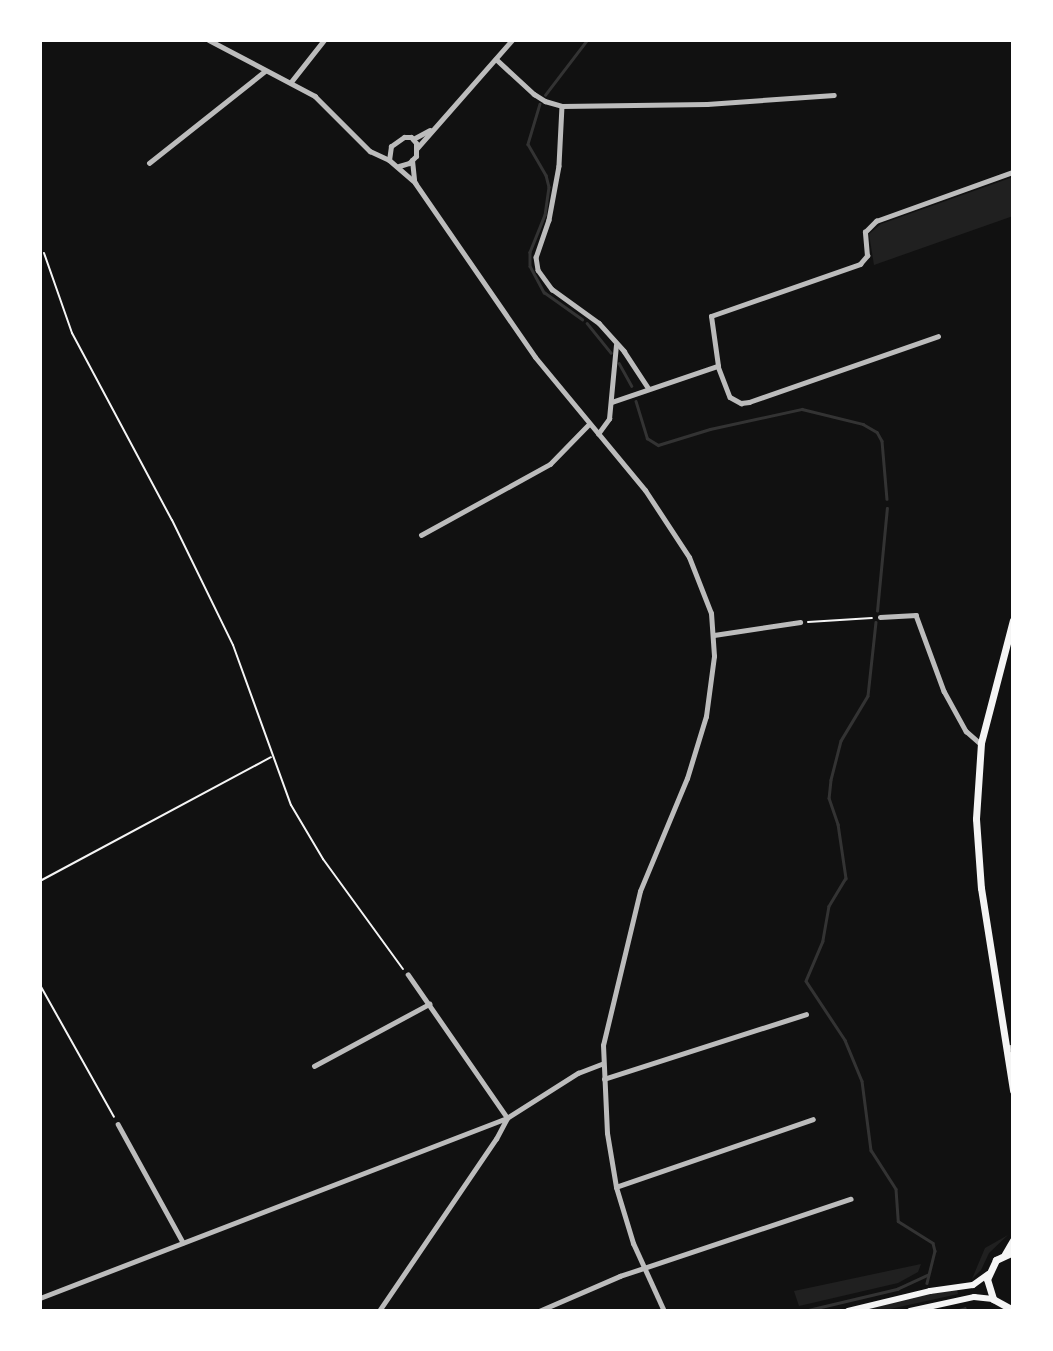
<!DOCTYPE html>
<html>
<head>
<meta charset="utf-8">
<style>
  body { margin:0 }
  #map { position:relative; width:1053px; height:1351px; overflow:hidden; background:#111; font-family:Jost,sans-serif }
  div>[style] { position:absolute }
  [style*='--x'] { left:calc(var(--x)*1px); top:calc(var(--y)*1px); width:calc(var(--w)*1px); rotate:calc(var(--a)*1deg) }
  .green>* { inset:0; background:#202020 }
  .stream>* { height:2.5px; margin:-1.25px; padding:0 1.25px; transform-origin:1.25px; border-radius:1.25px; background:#333 }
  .path>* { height:2px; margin:-1px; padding:0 1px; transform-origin:1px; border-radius:1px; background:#f5f5f5 }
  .minor>* { height:4.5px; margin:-2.25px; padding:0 2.25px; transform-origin:2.25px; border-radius:2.25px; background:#bcbcbc }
  .tertiary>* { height:5px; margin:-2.5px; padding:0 2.5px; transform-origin:2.5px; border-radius:2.5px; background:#bcbcbc }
  .secondary>* { height:6px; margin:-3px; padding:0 3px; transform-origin:3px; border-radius:3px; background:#f5f5f5 }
  .primary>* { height:7px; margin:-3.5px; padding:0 3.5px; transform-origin:3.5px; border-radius:3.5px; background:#f5f5f5 }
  span { translate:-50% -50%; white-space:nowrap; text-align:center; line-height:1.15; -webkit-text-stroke:7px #fff; paint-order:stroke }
  .frame { position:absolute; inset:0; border:42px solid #fff; pointer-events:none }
</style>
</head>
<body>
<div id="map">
  <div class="green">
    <div style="clip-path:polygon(1013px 177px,1013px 216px,874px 265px,869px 234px,881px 224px)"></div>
    <div style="clip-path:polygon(1008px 1235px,989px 1253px,981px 1270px,972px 1279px,985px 1248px)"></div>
    <div style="clip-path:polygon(921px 1264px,918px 1272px,898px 1283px,799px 1306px,794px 1291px)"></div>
    <div style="clip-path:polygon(957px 1290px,958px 1294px,881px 1311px,862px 1311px,931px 1293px)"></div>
  </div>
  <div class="stream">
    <div style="--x:545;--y:95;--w:69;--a:-52.6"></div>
    <div style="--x:540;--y:104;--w:42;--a:106.7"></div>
    <div style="--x:528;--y:144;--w:36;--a:60"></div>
    <div style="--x:546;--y:175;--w:12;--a:76"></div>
    <div style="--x:549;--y:187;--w:28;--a:98"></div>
    <div style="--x:545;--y:215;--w:40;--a:112"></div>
    <div style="--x:530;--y:252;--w:14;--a:90"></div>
    <div style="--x:530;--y:266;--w:30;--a:62"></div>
    <div style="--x:544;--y:292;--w:47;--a:35.4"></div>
    <div style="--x:587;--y:323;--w:38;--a:51"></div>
    <div style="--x:619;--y:363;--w:26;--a:61"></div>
    <div style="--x:636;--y:401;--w:39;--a:73"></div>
    <div style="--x:647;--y:438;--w:13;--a:32"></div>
    <div style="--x:658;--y:445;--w:54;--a:-17.1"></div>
    <div style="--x:710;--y:429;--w:94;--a:-12.3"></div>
    <div style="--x:802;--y:409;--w:63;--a:13.8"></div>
    <div style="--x:863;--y:424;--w:16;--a:30"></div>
    <div style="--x:877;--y:432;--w:10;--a:61"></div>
    <div style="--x:882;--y:441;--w:58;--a:85.1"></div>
    <div style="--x:877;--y:611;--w:103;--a:-84.5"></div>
    <div style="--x:876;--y:622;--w:74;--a:96.2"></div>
    <div style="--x:868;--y:696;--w:52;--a:121"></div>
    <div style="--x:841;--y:741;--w:40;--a:104.4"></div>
    <div style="--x:831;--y:780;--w:18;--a:96"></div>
    <div style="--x:829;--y:798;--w:28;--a:71"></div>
    <div style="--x:838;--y:824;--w:55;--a:81.6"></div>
    <div style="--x:846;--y:878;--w:33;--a:121"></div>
    <div style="--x:829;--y:906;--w:36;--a:100"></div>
    <div style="--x:823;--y:941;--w:43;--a:113"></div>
    <div style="--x:806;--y:981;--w:71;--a:56.5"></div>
    <div style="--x:845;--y:1040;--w:44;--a:67.5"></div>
    <div style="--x:862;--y:1081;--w:70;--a:82.6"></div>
    <div style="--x:871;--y:1150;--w:46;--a:57.3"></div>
    <div style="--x:896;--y:1189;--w:32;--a:86"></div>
    <div style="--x:898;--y:1221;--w:41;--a:32.2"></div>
    <div style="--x:933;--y:1243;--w:8;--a:76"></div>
    <div style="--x:935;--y:1251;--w:33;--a:104"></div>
    <div style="--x:804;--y:1311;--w:96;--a:-13.3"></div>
    <div style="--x:897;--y:1289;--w:33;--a:-25"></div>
    <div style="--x:956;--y:1311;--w:9;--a:-18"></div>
  </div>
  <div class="path">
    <div style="--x:44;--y:253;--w:85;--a:70.7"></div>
    <div style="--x:72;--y:333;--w:212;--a:61.9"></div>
    <div style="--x:172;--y:520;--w:139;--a:64"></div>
    <div style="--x:233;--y:645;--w:170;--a:70.1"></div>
    <div style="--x:291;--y:805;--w:63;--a:59.3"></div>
    <div style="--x:323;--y:859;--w:136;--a:54"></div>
    <div style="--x:808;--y:622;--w:64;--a:-3.6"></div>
    <div style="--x:40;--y:881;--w:262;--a:-28.2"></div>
    <div style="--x:40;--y:985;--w:151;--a:60.7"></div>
  </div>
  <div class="minor">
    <div style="--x:209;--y:40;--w:120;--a:27.8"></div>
    <div style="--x:315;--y:96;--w:78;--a:45"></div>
    <div style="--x:370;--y:151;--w:21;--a:25"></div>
    <div style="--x:496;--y:59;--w:52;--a:42.6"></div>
    <div style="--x:534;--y:94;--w:13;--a:32"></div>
    <div style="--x:545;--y:101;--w:18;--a:16"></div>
    <div style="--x:562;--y:106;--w:60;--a:92.9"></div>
    <div style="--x:559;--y:166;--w:55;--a:100.5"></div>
    <div style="--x:549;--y:220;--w:39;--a:109"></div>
    <div style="--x:536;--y:257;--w:13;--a:81"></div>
    <div style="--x:538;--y:270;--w:24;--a:54"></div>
    <div style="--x:552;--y:289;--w:58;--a:35.9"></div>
    <div style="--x:599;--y:323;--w:38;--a:48"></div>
    <div style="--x:624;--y:351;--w:45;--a:56.7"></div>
    <div style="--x:291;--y:82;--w:53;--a:-51.8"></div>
    <div style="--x:562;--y:106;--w:145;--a:-0.8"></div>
    <div style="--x:707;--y:104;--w:127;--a:-4.1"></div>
    <div style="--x:149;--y:163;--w:147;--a:-38.4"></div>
    <div style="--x:718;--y:366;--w:33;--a:69"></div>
    <div style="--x:730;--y:397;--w:13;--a:29"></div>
    <div style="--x:741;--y:403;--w:8;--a:-7"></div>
    <div style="--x:749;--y:402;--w:200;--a:-19.2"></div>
    <div style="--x:612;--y:402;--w:112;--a:-18.8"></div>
    <div style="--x:718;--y:366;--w:50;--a:-98"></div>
    <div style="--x:711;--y:316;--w:158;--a:-19.2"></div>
    <div style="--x:860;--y:264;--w:11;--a:-49"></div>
    <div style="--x:867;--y:256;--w:24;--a:-95"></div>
    <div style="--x:865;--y:232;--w:16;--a:-45"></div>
    <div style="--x:876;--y:221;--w:145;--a:-19.7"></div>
    <div style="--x:598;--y:434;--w:19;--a:-54"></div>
    <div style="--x:609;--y:419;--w:74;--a:-84.6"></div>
    <div style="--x:421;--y:535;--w:147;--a:-28.8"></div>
    <div style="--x:550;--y:464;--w:56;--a:-45.7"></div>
    <div style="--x:880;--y:617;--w:36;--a:-3"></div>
    <div style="--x:916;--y:615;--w:81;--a:69.8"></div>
    <div style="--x:944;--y:691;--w:46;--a:61.2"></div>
    <div style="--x:966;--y:731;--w:18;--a:41"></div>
    <div style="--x:714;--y:635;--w:87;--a:-8.6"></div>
    <div style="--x:1010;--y:1047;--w:4;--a:34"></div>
    <div style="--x:314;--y:1066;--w:131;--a:-28.3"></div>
    <div style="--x:604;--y:1079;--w:212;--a:-17.8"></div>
    <div style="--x:118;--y:1124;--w:135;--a:61.2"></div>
    <div style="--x:616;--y:1187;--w:208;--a:-19"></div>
    <div style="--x:40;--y:1298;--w:500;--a:-21.08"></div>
    <div style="--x:507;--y:1118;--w:84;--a:-32.4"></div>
    <div style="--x:578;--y:1073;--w:26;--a:-21"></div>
    <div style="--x:379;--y:1311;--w:208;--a:-55.8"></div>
    <div style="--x:496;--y:1139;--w:24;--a:-62"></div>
    <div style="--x:507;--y:1118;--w:174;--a:-124.7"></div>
    <div style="--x:539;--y:1311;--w:88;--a:-23.4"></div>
    <div style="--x:620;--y:1276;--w:243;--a:-18.5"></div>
  </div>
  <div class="tertiary">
    <div style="--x:413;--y:139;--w:19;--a:-28"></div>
    <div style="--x:417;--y:148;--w:144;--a:-48.7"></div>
    <div style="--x:412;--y:160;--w:20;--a:84"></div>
    <div style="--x:399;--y:166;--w:10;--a:-17"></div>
    <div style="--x:409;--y:163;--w:10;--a:-45"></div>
    <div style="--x:416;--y:156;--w:13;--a:-90"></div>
    <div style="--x:416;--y:143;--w:8;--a:-130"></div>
    <div style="--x:411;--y:137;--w:7;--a:180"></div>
    <div style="--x:404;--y:137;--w:16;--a:145"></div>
    <div style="--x:391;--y:146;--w:14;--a:98"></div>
    <div style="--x:389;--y:160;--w:35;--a:41"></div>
    <div style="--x:415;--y:183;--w:211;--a:55.4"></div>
    <div style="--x:535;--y:357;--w:173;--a:50.4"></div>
    <div style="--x:645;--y:490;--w:80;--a:56.7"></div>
    <div style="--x:689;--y:557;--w:60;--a:68.6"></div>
    <div style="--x:711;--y:613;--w:43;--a:86"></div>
    <div style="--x:714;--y:656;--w:61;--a:97.6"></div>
    <div style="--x:706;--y:716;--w:65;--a:107"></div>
    <div style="--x:687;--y:778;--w:122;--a:112.6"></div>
    <div style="--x:640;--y:891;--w:158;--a:103.5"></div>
    <div style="--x:603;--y:1045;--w:88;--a:87.4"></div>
    <div style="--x:607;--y:1133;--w:55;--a:80.5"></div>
    <div style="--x:616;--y:1187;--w:59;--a:73.1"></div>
    <div style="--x:633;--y:1243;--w:75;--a:65.5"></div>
  </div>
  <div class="secondary">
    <div style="--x:848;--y:1311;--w:84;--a:-13.7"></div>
    <div style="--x:930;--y:1291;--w:43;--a:-7.9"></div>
    <div style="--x:973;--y:1285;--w:19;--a:-36"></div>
    <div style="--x:910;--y:1311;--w:66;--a:-12.3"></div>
    <div style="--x:974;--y:1297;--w:19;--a:6"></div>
  </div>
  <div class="primary">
    <div style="--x:1013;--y:620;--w:127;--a:104.6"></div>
    <div style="--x:981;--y:743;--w:76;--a:93.8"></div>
    <div style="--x:976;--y:819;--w:69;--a:85.9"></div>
    <div style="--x:981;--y:888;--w:205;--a:81"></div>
    <div style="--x:1013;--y:1252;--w:19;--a:155"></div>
    <div style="--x:996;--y:1260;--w:21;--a:115"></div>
    <div style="--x:987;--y:1279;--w:21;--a:73"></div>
    <div style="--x:993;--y:1299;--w:23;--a:29"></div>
    <div style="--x:1005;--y:1254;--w:16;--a:-60"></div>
  </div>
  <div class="frame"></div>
</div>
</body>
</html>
